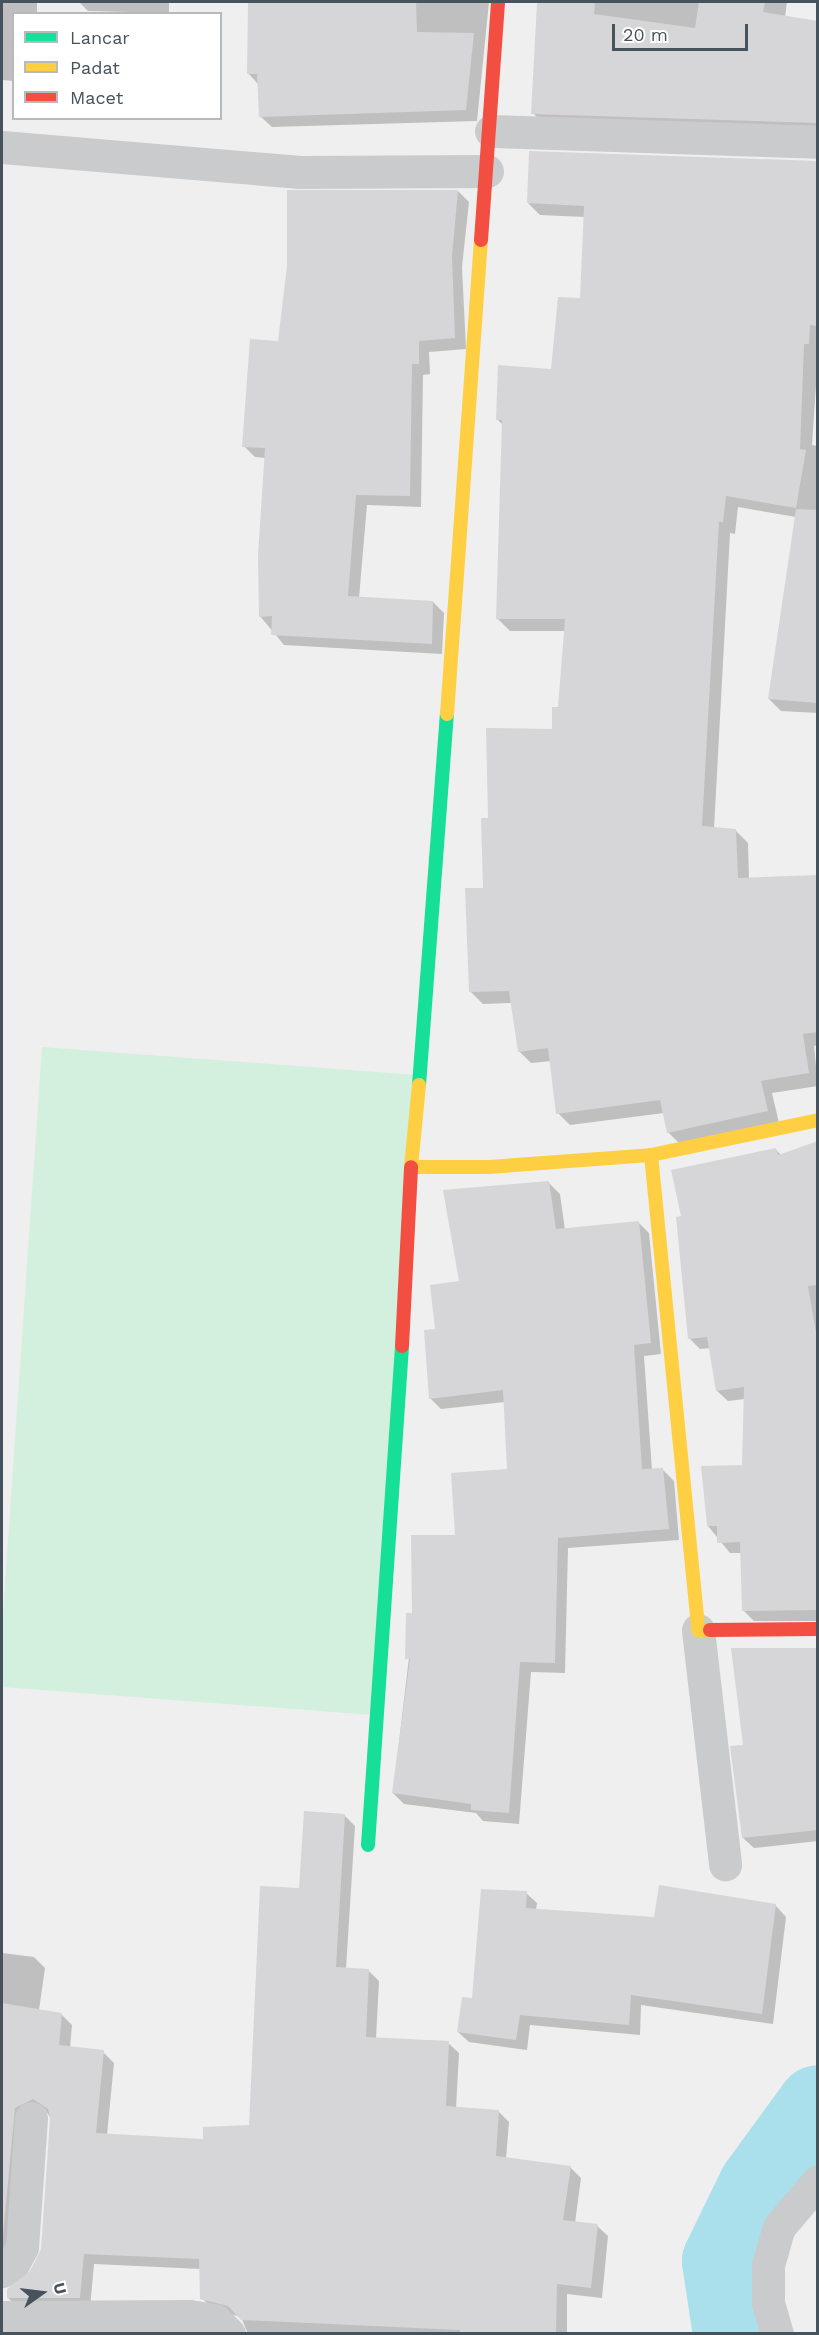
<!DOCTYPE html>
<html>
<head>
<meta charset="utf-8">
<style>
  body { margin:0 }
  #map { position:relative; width:819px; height:2335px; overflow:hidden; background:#f0efef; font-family:"Work Sans",sans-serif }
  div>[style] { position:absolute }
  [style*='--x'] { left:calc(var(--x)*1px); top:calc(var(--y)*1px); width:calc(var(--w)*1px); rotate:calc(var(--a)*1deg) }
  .green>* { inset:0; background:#d3efdd }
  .shadow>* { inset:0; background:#0003 }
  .river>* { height:82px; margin:-41px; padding:0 41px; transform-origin:41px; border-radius:41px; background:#a9e0ec }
  .building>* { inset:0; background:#d6d6d8 }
  .street>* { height:33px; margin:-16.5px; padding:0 16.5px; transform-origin:16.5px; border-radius:16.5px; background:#c9cbcd }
  .fast>* { height:14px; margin:-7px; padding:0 7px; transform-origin:7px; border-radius:7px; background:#16e098 }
  .slow>* { height:14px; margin:-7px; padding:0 7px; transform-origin:7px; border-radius:7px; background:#ffcf43 }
  .jam>* { height:14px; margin:-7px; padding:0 7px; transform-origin:7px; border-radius:7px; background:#f24e42 }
  span { translate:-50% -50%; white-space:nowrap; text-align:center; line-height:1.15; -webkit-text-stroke:5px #fff; paint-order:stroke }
  .frame { position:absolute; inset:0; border:3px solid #46525c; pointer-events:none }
  .legend { position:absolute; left:12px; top:12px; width:210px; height:108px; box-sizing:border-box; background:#fff; border:2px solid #b5babe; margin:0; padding:8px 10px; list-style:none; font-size:18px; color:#46525c }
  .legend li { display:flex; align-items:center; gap:12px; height:30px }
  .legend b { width:30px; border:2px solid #b5babe }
  .north { position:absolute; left:12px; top:2263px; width:60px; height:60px; -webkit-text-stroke:4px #fff; paint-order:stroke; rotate:76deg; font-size:16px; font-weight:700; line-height:24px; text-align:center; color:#46525c }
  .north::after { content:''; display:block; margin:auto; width:21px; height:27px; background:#46525c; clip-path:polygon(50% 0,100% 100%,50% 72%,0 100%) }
  .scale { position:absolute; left:612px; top:24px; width:136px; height:27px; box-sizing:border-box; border:3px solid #46525c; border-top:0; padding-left:8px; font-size:18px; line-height:21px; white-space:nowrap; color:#46525c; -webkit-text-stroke:4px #fff; paint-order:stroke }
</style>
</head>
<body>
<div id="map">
  <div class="green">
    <div style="clip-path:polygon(42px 1047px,417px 1075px,373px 1715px,2px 1687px,2px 1628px)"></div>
  </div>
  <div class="shadow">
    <div style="clip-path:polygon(2px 2px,37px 2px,37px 14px,14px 14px,14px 81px,2px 80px)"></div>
    <div style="clip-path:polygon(79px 2px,169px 2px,169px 13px,88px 11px)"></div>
    <div style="clip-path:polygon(249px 2px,489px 2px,477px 121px,272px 127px,260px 116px,259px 85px,248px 73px)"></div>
    <div style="clip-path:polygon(539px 2px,787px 2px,785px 17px,818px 22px,818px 134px,545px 125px,533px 113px)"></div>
    <div style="clip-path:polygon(818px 162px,818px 355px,812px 445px,818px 446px,818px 713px,781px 711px,769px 699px,796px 517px,738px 507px,735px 534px,730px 533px,714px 829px,736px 831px,748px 843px,749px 879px,818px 876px,818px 1045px,814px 1046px,818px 1086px,772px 1093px,779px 1123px,680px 1144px,668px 1132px,664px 1113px,570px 1125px,558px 1113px,551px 1061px,531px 1063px,519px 1051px,512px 1003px,483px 1004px,471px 992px,485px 889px,489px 820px,553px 731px,559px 709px,565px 631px,510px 631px,498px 619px,503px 425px,497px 419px,552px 370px,581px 300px,585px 217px,540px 215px,528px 203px)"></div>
    <div style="clip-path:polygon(458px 191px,469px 202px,462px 267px,466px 349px,429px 352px,430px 374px,423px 375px,421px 507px,367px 505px,359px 598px,433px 602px,444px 613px,442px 654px,284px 645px,260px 616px,266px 458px,255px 457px,244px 446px,279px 343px)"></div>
    <div style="clip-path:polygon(818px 1143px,818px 1621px,754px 1621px,743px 1610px,742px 1553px,730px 1553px,708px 1526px,744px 1467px,745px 1399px,728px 1401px,717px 1391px,711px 1348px,700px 1349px,690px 1339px,683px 1217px,776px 1150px,781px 1155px)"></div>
    <div style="clip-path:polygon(549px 1183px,560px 1194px,565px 1230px,638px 1222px,649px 1233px,661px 1354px,644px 1356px,652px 1470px,663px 1470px,674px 1481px,679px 1540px,568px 1548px,565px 1673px,531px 1672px,519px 1824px,483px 1821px,476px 1813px,404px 1804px,393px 1793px,414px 1615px,456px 1536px,508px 1470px,505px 1402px,441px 1409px,430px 1398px,436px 1331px,461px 1283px)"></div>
    <div style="clip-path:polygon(818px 1649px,818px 1841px,754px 1848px,743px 1838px,744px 1746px)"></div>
    <div style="clip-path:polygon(344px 1815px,355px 1826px,346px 1969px,368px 1970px,379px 1981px,376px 2039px,448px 2043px,459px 2053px,456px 2109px,498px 2111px,509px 2122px,506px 2159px,570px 2167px,581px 2178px,575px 2223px,597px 2226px,608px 2236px,602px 2298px,567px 2294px,567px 2334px,248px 2334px,241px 2317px,213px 2309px,202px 2298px,201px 2269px,94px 2264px,90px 2308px,19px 2308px,8px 2298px,31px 2272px,42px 2249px,51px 2119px,45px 2109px,25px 2119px,14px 2253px,2px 2269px,2px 1953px,34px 1957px,45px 1968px,39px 2010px,62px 2015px,72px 2025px,70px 2048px,103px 2052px,114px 2063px,107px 2135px,205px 2141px,251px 2126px,300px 1889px)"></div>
    <div style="clip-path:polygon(526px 1893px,537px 1903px,536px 1910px,655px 1918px,776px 1906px,786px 1917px,773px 2024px,641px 2005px,640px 2035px,530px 2025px,527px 2050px,469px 2042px,458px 2032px)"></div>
  </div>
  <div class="river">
    <div style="--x:734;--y:2334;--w:74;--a:-98.6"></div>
    <div style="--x:723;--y:2261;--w:82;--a:-64.1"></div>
    <div style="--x:759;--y:2187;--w:100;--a:-53.9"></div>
  </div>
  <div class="building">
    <div style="clip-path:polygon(248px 2px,416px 2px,417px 32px,474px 33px,466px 110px,259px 117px,257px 74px,247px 74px)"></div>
    <div style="clip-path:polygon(537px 2px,595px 2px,594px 14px,695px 28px,699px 2px,765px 2px,763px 12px,818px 21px,818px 123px,531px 114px)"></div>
    <div style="clip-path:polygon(529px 151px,818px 161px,818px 326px,810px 325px,809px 344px,804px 344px,800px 449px,806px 450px,796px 508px,726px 496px,723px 522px,719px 522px,702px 826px,736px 829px,738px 878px,818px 875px,818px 1032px,803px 1034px,809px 1073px,761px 1081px,768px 1111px,667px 1133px,660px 1100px,556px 1114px,548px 1048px,518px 1052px,509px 991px,469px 992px,465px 888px,483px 888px,481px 818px,488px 818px,486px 728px,552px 729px,552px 707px,558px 707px,565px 619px,496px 619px,502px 420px,496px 420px,498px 365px,551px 369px,558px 297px,580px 298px,584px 206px,527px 203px)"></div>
    <div style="clip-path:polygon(287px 190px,458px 190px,452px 256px,455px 338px,419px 341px,419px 364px,412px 364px,410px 496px,356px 495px,348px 596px,433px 601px,432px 644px,271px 635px,272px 616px,259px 617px,258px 555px,265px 448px,242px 447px,250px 339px,278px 341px,287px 266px)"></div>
    <div style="clip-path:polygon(796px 509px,818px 510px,818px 703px,768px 699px)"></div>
    <div style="clip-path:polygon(818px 1141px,818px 1285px,808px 1286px,818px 1344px,818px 1610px,742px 1611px,740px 1542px,717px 1543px,717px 1526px,707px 1526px,701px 1466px,742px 1465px,744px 1387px,716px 1391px,707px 1337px,688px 1339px,676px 1217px,681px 1216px,671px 1170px,776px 1148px,778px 1155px)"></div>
    <div style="clip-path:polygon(549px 1181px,556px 1229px,639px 1221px,651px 1343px,634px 1345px,642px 1469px,663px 1468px,669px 1529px,558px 1538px,555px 1663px,520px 1662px,509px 1813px,471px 1810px,471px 1804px,392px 1793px,410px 1659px,405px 1659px,406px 1613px,412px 1613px,411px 1535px,455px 1535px,451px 1473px,507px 1469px,503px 1390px,429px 1399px,424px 1330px,435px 1329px,430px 1285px,459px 1281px,443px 1190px)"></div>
    <div style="clip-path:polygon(731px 1648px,818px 1648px,818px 1830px,742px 1838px,730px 1746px,743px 1745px)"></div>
    <div style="clip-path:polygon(304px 1811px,345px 1814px,336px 1967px,369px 1969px,366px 2037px,449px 2041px,446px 2106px,499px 2110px,496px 2156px,571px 2166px,563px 2220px,598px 2224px,591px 2288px,557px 2284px,556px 2334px,460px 2334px,460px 2330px,241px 2320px,228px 2306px,200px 2299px,199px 2259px,84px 2254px,80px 2298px,7px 2298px,7px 2289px,30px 2271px,41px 2249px,50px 2119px,48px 2109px,33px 2099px,15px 2108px,2px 2246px,2px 2003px,62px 2013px,59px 2045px,104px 2050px,96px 2133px,203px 2139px,203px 2127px,249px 2125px,260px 1886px,299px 1888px)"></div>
    <div style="clip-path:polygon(659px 1885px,776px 1904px,762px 2014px,631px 1995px,629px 2025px,520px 2015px,516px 2040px,457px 2032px,462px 1997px,472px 1998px,481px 1889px,527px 1891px,526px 1908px,654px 1917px)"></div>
  </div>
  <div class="street">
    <div style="--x:491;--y:131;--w:327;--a:1.9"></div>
    <div style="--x:2;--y:147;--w:299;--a:4.8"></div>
    <div style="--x:300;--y:172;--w:187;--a:-0.3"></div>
    <div style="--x:698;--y:1630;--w:236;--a:83.4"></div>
    <div style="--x:2;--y:2271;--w:15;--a:-37"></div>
    <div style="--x:14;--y:2262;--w:17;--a:-62"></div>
    <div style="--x:22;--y:2247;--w:129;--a:-86"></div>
    <div style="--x:2;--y:2317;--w:187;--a:-0.3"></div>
    <div style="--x:189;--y:2316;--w:26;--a:9"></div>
    <div style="--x:215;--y:2320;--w:20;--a:45"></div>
    <div style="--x:777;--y:2334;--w:33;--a:-106"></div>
    <div style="--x:768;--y:2302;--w:37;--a:-90"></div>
    <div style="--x:768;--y:2265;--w:40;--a:-74"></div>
    <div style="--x:779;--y:2227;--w:60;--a:-49.7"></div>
  </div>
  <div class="fast">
    <div style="--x:419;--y:1085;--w:372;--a:-85.7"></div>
    <div style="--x:368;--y:1845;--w:500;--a:-86.1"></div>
  </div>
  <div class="slow">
    <div style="--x:447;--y:714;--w:475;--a:-85.9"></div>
    <div style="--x:419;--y:1085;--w:82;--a:95.6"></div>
    <div style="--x:411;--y:1167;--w:78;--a:0"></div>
    <div style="--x:489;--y:1167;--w:162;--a:-4.2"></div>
    <div style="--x:651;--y:1155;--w:171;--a:-11.8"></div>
    <div style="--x:651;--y:1155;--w:477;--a:84.3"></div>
    <div style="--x:698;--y:1630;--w:12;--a:0"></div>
  </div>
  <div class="jam">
    <div style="--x:481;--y:240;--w:239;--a:-85.9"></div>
    <div style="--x:402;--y:1346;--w:179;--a:-87.1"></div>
    <div style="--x:710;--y:1630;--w:108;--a:-0.5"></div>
  </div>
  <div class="frame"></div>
  <ul class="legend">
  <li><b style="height:8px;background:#16e098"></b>Lancar</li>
  <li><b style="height:8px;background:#ffcf43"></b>Padat</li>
  <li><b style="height:8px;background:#f24e42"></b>Macet</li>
  </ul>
  <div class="north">U</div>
  <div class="scale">20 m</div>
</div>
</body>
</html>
